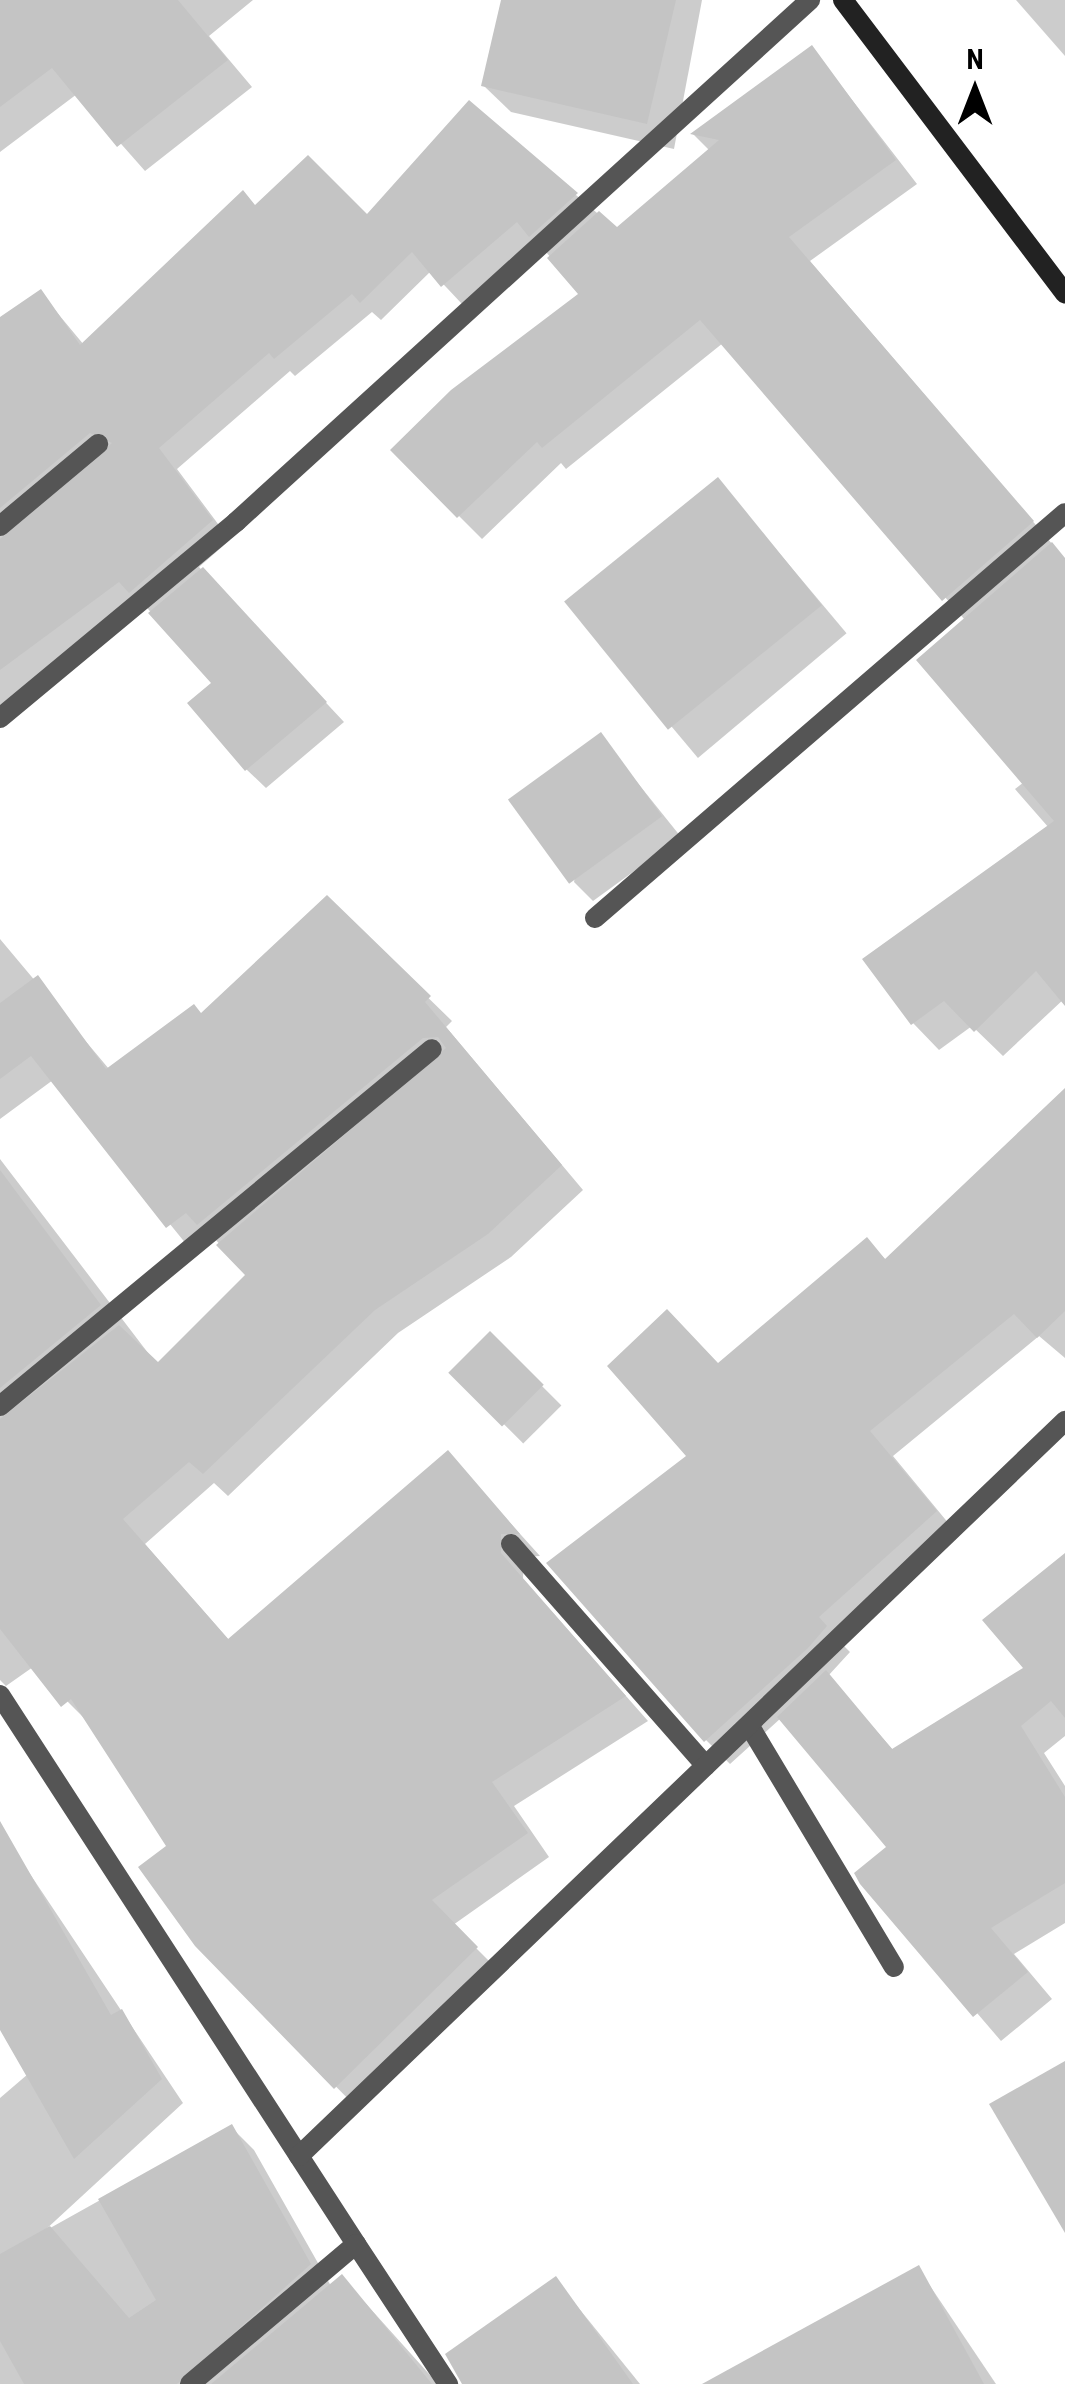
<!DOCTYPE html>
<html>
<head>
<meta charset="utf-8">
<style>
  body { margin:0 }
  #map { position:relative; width:1065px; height:2384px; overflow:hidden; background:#fff; font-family:"Roboto Condensed",sans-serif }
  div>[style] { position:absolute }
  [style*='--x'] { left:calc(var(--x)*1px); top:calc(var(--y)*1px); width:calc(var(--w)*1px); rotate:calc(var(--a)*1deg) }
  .shadow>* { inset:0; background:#0003; transform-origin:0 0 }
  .building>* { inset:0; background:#c4c4c4; transform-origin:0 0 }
  .street>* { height:20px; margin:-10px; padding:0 10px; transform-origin:10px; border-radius:10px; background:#555 }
  .secondary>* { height:20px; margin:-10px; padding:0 10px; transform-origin:10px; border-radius:10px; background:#222 }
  span { translate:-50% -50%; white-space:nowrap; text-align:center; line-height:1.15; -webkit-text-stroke:8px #fff; paint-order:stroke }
  .north { position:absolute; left:925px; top:40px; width:100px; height:100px; -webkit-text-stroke:8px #fff; paint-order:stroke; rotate:0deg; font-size:28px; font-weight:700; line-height:40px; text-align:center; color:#000 }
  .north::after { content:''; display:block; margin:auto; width:35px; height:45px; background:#000; clip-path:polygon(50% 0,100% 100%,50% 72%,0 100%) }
</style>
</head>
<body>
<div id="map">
  <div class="shadow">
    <div style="clip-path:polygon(0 0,253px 0,209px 36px,252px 87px,145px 171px,77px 94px,0 152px)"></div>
    <div style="clip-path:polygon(504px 0,702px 0,674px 149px,511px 112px,484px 86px)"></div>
    <div style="clip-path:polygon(1016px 0,1065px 0,1065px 56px)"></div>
    <div style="clip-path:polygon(812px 48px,917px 184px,810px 261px,1065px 559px,1065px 998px,1003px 1056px,972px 1026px,939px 1050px,913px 1023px,1049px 828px,1015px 789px,1024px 782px,965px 620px,723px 343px,566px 469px,561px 463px,482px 539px,393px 450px,582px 295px,536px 240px,462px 304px,431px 271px,381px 320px,372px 312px,295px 376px,290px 371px,177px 469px,230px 540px,199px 567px,344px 722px,266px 788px,246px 769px,214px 683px,140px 600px,0 721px,0 322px,40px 292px,84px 345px,256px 207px,367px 218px,576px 195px,617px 230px,710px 151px,693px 134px)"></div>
    <div style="left:718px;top:480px;width:200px;height:194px;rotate:50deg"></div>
    <div style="clip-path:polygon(600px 736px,681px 837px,593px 901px,574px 882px)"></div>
    <div style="clip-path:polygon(327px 899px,452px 1021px,446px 1027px,583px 1190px,511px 1257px,398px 1333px,228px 1496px,214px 1483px,145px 1544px,230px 1641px,448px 1454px,540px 1556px,524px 1557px,523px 1579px,648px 1721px,514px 1806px,549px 1857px,453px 1925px,500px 1972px,359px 2110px,197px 1945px,169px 1847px,91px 1725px,33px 1667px,6px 1686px,0 1680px,0 1159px,158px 1366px,249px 1275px,211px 1235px,191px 1250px,53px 1080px,0 1119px,0 939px,109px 1069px,202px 1016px)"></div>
    <div style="clip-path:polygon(1065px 1132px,1065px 1358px,1039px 1336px,893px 1456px,959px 1536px,841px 1643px,850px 1652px,828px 1676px,894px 1751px,1027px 1669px,1065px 1562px,1065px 1736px,1044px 1753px,1065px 1786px,1065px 1923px,1014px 1954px,1052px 1999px,1001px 2041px,857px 1873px,890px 1847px,781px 1718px,730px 1764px,706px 1740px,690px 1456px,718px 1365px,867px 1241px,887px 1261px)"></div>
    <div style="left:490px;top:1334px;width:101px;height:54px;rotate:45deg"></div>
    <div style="clip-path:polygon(20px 1859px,183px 2103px,43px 2232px,231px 2127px,254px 2150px,331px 2286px,342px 2277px,438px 2384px,0 2384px,0 2098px,28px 2074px,0 2025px,0 1871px)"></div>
    <div style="clip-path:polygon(918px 2268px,996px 2384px,768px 2384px)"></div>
    <div style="clip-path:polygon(556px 2280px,640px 2384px,463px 2384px)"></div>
  </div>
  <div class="building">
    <div style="clip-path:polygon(0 0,178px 0,228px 60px,117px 147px,52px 68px,0 107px)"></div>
    <div style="clip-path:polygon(501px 0,676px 0,647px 124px,481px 86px)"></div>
    <div style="clip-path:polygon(812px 45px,896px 160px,789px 237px,1034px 521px,942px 601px,700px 320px,542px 448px,537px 442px,457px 518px,390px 450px,451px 390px,578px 294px,547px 258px,599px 211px,617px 227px,719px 140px,690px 134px)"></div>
    <div style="clip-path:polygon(469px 100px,578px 193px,529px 237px,517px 222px,441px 287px,412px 252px,360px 303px,352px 294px,274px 359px,269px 353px,159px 448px,213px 520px,129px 593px,119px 582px,0 670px,0 539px,112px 443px,90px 433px,0 508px,0 317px,41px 289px,80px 345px,243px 190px,255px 205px,308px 155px,367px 214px)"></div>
    <div style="left:718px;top:477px;width:165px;height:198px;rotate:51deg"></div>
    <div style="clip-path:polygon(1052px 542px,1065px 558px,1065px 1006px,1036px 971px,974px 1032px,944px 1001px,911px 1025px,862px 959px,1054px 821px,916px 660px)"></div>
    <div style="clip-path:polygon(203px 567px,327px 702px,245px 771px,187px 703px,211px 683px,148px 613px)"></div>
    <div style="left:601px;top:732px;width:104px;height:115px;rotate:54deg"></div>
    <div style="clip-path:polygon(327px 895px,431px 996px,425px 1002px,562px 1165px,488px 1234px,375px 1310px,203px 1474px,189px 1462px,123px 1519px,228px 1639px,448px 1450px,520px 1534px,501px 1534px,501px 1553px,626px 1696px,492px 1782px,528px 1833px,432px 1900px,478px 1947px,334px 2089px,195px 1946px,138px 1867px,166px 1846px,71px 1699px,61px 1707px,0 1629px,0 1419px,119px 1325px,158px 1362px,245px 1275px,216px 1245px,446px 1048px,438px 1037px,423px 1038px,197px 1225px,186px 1213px,166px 1228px,31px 1056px,0 1079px,0 1003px,38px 975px,106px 1069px,194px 1004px,201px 1013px)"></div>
    <div style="clip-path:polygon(1065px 1088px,1065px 1311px,1037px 1338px,1014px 1314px,870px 1431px,937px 1511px,819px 1617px,827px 1626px,808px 1648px,704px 1742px,546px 1563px,686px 1456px,607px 1366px,667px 1309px,718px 1363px,867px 1237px,885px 1259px)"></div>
    <div style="clip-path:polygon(0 1170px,101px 1305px,0 1388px)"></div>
    <div style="left:490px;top:1331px;width:76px;height:59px;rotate:45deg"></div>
    <div style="clip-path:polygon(1065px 1553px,1065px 1718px,1051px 1701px,1021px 1726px,1065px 1797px,1065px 1883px,991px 1928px,1028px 1972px,973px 2017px,860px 1884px,854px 1873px,886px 1847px,777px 1717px,826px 1670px,892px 1749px,1023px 1668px,982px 1620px)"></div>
    <div style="clip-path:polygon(0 1821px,111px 2015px,122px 2009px,162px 2079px,74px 2159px,0 2030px)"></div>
    <div style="clip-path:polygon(1065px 2061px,1065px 2233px,989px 2104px)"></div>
    <div style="clip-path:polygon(232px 2124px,311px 2264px,177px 2384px,24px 2384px,0 2341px,0 2254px,50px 2226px,129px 2318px,156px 2300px,98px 2199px)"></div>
    <div style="clip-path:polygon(919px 2265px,984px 2384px,702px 2384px)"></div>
    <div style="clip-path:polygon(342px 2274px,432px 2384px,211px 2384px)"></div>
    <div style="clip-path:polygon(556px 2276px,633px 2384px,462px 2384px,445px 2354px)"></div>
  </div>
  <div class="street">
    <div style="--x:0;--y:526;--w:128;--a:-39.9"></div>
    <div style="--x:0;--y:718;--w:307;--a:-39.7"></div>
    <div style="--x:236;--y:522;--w:776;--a:-42.28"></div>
    <div style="--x:595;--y:918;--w:620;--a:-40.75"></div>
    <div style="--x:0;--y:1406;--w:560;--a:-39.57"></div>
    <div style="--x:511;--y:1544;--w:295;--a:48.7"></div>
    <div style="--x:0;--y:1695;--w:654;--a:57.04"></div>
    <div style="--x:749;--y:1725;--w:282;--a:59.1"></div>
    <div style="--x:299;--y:2156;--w:1062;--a:-43.82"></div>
    <div style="--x:190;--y:2384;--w:217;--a:-40.1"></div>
    <div style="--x:356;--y:2244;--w:168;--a:56.7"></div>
  </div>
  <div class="secondary">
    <div style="--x:843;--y:0;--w:368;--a:52.9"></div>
  </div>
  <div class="north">N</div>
</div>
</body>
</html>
